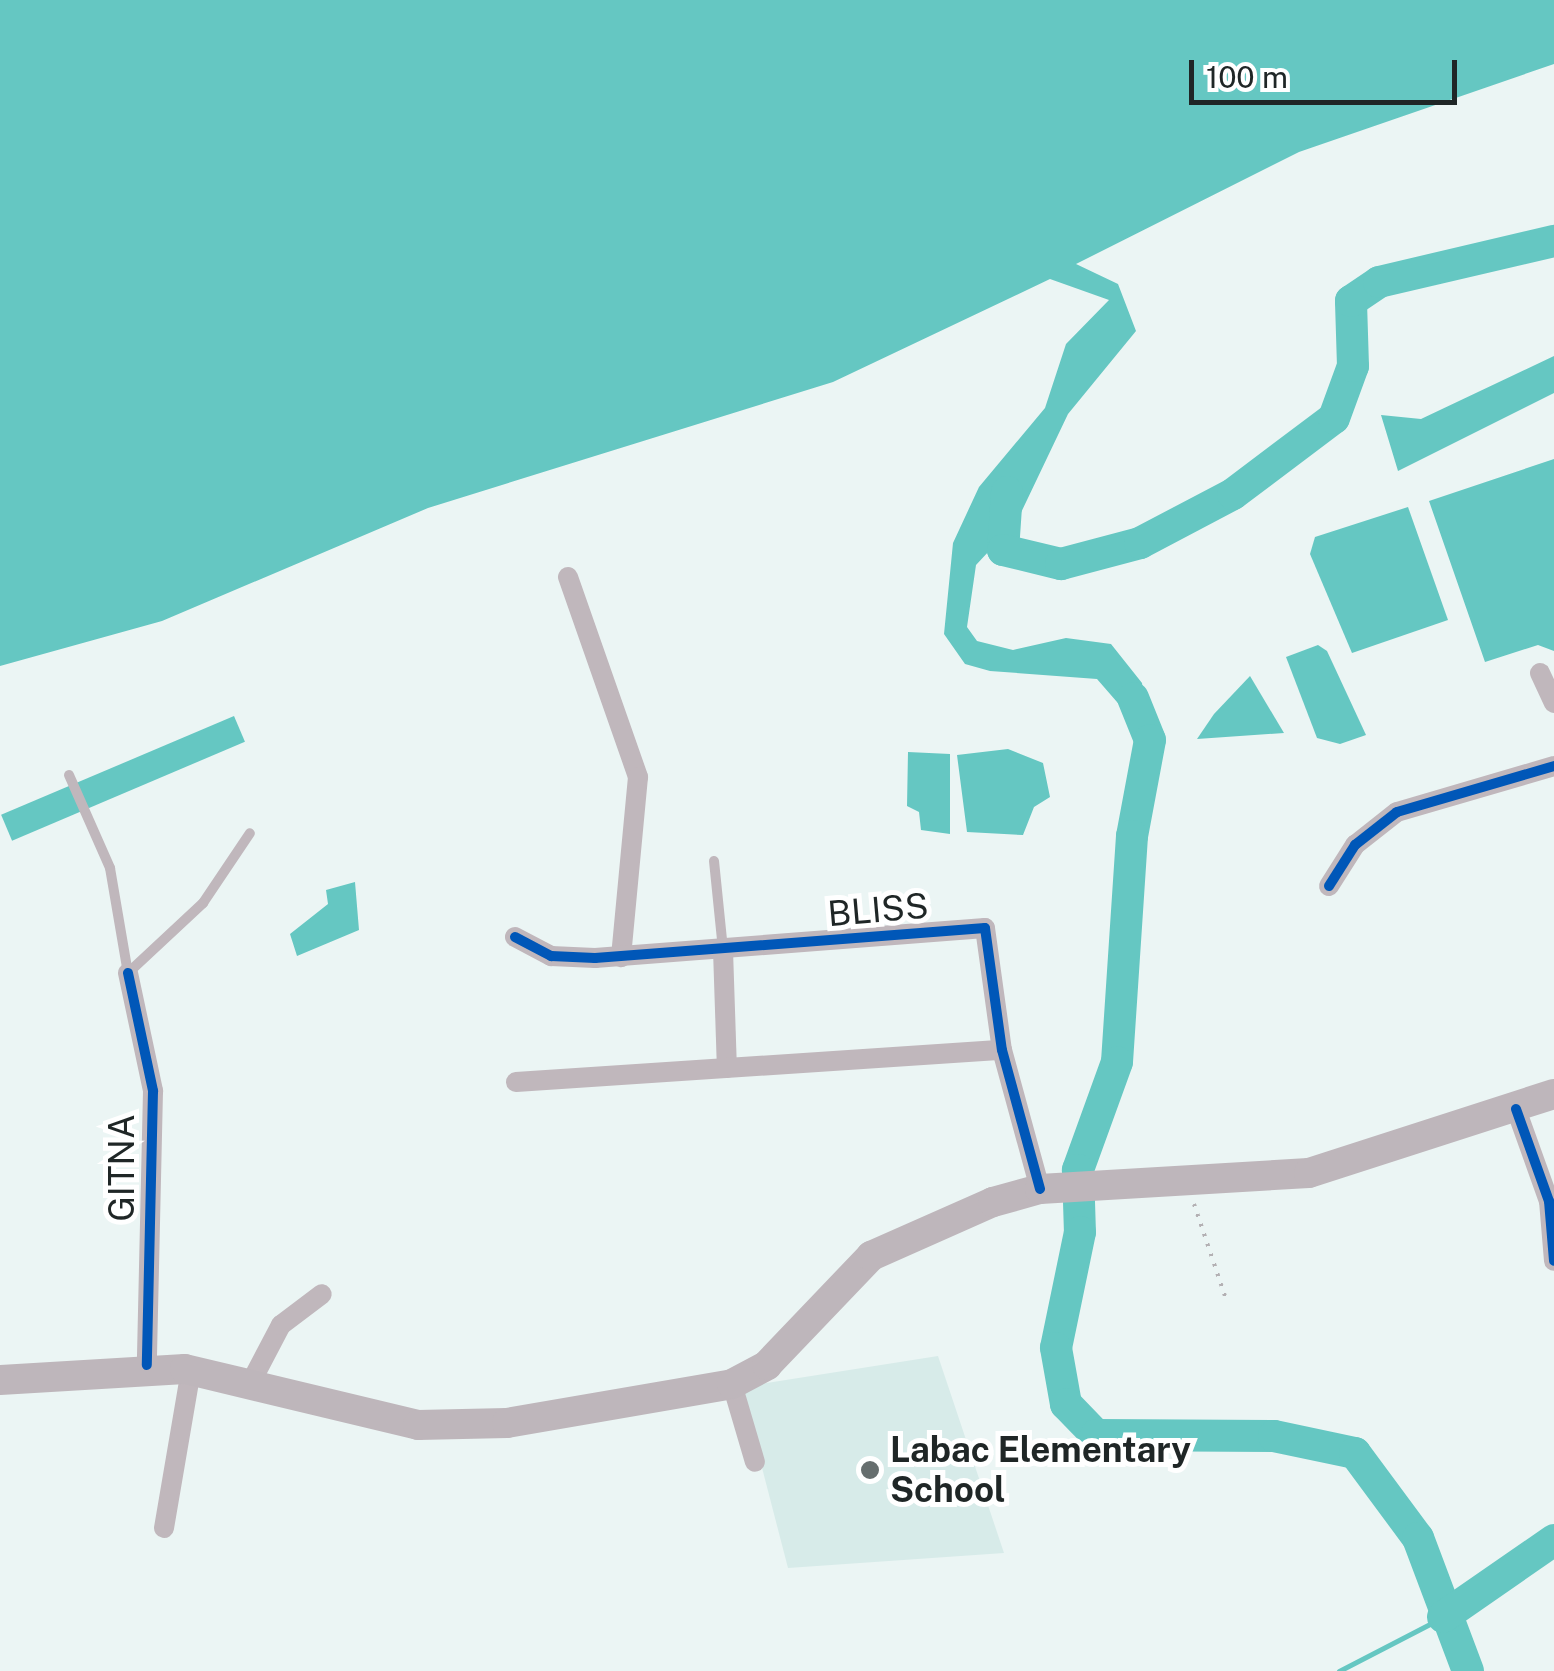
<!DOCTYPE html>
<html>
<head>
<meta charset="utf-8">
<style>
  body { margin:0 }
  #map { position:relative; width:1554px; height:1671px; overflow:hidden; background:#ebf5f4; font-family:"Public Sans",sans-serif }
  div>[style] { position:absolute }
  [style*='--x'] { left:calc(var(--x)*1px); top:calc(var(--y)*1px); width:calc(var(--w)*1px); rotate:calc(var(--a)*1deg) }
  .built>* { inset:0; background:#d7ebe9 }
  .water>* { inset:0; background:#65c7c2; transform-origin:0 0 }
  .stream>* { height:5px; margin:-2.5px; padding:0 2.5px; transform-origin:2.5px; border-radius:2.5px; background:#65c7c2 }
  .river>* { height:32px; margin:-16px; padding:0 16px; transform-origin:16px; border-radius:16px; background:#65c7c2 }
  .path>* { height:4px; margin-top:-2px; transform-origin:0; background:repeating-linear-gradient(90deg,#b3b0b3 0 2.5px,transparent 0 10.5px) }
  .service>* { height:10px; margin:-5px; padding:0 5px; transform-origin:5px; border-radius:5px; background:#c0b7bc }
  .minor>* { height:20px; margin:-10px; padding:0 10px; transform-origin:10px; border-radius:10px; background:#c0b7bc }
  .secondary>* { height:30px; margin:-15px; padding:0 15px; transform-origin:15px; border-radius:15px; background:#beb6bb }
  .cycleway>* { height:10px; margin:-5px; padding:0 5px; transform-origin:5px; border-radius:5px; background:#0057b8 }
  .dots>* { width:28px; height:28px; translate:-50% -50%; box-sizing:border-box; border:5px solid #fff; border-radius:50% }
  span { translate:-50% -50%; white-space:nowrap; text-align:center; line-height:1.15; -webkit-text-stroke:10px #fff; paint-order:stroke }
  .street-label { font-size:35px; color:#1f2626 }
  .poi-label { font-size:35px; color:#1f2626; font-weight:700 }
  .left { translate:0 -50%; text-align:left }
  .scale { position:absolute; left:1189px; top:60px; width:268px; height:45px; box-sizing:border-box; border:5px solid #1f2626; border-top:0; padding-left:12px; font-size:30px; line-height:35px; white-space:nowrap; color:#1f2626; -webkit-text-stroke:8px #fff; paint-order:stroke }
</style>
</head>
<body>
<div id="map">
  <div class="built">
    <div style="clip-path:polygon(938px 1356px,1004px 1553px,788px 1568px,741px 1387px)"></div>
  </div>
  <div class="water">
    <div style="clip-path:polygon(0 0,1554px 0,1554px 64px,1299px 152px,1076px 264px,1118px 284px,1136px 331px,1068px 414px,1017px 521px,976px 565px,967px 627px,977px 641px,1013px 650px,1066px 638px,1111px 644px,1142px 683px,1150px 740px,1097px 679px,990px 671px,965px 664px,944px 634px,953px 543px,979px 487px,1045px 408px,1066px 344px,1109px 300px,1050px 279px,833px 382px,428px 508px,162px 621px,0 666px)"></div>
    <div style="clip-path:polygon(1554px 356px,1554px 393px,1398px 471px,1381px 415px,1421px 419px)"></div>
    <div style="clip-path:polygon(1554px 459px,1554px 651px,1538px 645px,1485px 662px,1429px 501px)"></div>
    <div style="clip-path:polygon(1408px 507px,1448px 620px,1352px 653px,1310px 554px,1315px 537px)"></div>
    <div style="clip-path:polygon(1318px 645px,1327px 651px,1366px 735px,1340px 744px,1317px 738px,1286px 657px)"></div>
    <div style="clip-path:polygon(1250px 676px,1284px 733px,1197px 739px,1214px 714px)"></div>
    <div style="left:234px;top:716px;width:28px;height:253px;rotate:67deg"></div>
    <div style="clip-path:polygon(1008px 749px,1043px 763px,1050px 797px,1034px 807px,1023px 835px,967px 832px,957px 755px)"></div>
    <div style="clip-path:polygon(908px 752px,950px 754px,950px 834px,921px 830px,919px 812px,907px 806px)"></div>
    <div style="clip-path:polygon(355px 882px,359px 930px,297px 956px,290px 934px,328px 904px,326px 890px)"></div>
  </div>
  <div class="stream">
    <div style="--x:1339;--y:1671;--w:117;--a:-27.4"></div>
  </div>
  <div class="river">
    <div style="--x:1007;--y:492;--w:58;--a:93.9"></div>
    <div style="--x:1003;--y:550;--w:60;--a:13.6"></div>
    <div style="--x:1061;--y:564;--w:82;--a:-14.9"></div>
    <div style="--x:1140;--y:543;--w:105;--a:-27.8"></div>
    <div style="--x:1233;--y:494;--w:126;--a:-37"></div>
    <div style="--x:1334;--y:418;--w:55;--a:-69.9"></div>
    <div style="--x:1353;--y:366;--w:65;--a:-91.8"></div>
    <div style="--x:1351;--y:301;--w:34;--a:-34"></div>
    <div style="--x:1379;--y:282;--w:180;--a:-13.2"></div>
    <div style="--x:1133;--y:698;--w:45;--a:68"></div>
    <div style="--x:1150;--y:740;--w:98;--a:100.6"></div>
    <div style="--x:1132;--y:836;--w:226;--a:93.8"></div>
    <div style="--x:1117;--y:1062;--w:115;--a:109.9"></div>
    <div style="--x:1078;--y:1170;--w:62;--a:88.2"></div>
    <div style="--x:1080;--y:1232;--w:118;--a:101.7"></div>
    <div style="--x:1056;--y:1348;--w:57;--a:79.9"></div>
    <div style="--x:1066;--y:1404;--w:43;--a:45.9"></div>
    <div style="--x:1096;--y:1435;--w:178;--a:0.3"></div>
    <div style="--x:1274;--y:1436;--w:83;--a:11.9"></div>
    <div style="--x:1355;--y:1453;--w:106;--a:53.5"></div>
    <div style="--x:1418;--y:1538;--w:142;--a:69.4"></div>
    <div style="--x:1443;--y:1617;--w:135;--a:-34.7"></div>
  </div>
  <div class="path">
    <div style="--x:1194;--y:1204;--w:103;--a:71.4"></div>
  </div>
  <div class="service">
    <div style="--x:69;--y:775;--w:102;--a:66.2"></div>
    <div style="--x:110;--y:868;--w:107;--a:80.3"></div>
    <div style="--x:128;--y:973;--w:103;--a:-43"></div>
    <div style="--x:203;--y:903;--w:84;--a:-56.1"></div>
    <div style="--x:714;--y:861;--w:88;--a:84.2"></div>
  </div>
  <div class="minor">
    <div style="--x:568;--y:577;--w:212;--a:70.7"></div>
    <div style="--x:638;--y:777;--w:181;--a:95.4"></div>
    <div style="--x:1540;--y:673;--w:33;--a:65"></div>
    <div style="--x:1329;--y:886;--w:49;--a:-57.6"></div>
    <div style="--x:1355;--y:845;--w:53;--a:-38.2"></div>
    <div style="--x:1397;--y:812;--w:164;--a:-16.3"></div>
    <div style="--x:515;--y:937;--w:41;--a:27.8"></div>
    <div style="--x:551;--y:956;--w:44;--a:2.6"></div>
    <div style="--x:595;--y:958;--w:391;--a:-4.4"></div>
    <div style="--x:985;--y:928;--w:123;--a:82.1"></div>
    <div style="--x:1002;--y:1050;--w:144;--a:74.7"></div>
    <div style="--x:723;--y:950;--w:118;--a:88.1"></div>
    <div style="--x:128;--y:973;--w:121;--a:78"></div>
    <div style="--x:153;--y:1091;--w:274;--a:91.3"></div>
    <div style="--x:516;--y:1082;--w:487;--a:-3.8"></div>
    <div style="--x:1516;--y:1109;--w:98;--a:70.3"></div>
    <div style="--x:1549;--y:1201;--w:60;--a:85.2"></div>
    <div style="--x:250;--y:1384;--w:67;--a:-62.3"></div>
    <div style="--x:281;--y:1325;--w:51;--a:-37.1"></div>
    <div style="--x:732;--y:1384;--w:81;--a:73.6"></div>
    <div style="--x:164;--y:1528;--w:160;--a:-80.3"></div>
  </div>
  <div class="secondary">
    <div style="--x:0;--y:1380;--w:185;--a:-3.4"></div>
    <div style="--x:185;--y:1369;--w:240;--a:13.5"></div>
    <div style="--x:418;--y:1425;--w:89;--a:-1.3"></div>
    <div style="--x:507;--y:1423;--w:228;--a:-9.8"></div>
    <div style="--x:732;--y:1384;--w:40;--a:-28"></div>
    <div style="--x:767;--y:1365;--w:151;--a:-46.3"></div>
    <div style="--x:871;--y:1256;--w:133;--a:-23.9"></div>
    <div style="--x:993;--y:1202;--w:49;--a:-15.5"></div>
    <div style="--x:1040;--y:1189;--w:269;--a:-3.4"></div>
    <div style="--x:1309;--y:1173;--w:257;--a:-17.9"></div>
  </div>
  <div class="cycleway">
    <div style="--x:1329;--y:886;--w:49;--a:-57.6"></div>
    <div style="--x:1355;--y:845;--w:53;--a:-38.2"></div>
    <div style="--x:1397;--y:812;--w:164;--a:-16.3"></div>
    <div style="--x:515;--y:937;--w:41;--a:27.8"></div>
    <div style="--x:551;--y:956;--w:44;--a:2.6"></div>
    <div style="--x:595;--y:958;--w:391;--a:-4.4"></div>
    <div style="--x:985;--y:928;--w:123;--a:82.1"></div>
    <div style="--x:1002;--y:1050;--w:144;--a:74.7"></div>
    <div style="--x:128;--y:973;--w:121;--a:78"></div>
    <div style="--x:153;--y:1091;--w:274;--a:91.3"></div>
    <div style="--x:1516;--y:1109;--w:98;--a:70.3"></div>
    <div style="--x:1549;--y:1201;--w:60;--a:85.2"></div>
  </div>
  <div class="dots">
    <div style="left:870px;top:1470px;background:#666e6e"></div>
  </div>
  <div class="street-label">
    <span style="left:878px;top:910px;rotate:-5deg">BLISS</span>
    <span style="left:122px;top:1168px;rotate:-90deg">GITNA</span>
  </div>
  <div class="poi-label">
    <span class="left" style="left:890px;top:1470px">Labac Elementary<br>School</span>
  </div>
  <div class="scale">100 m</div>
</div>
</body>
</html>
